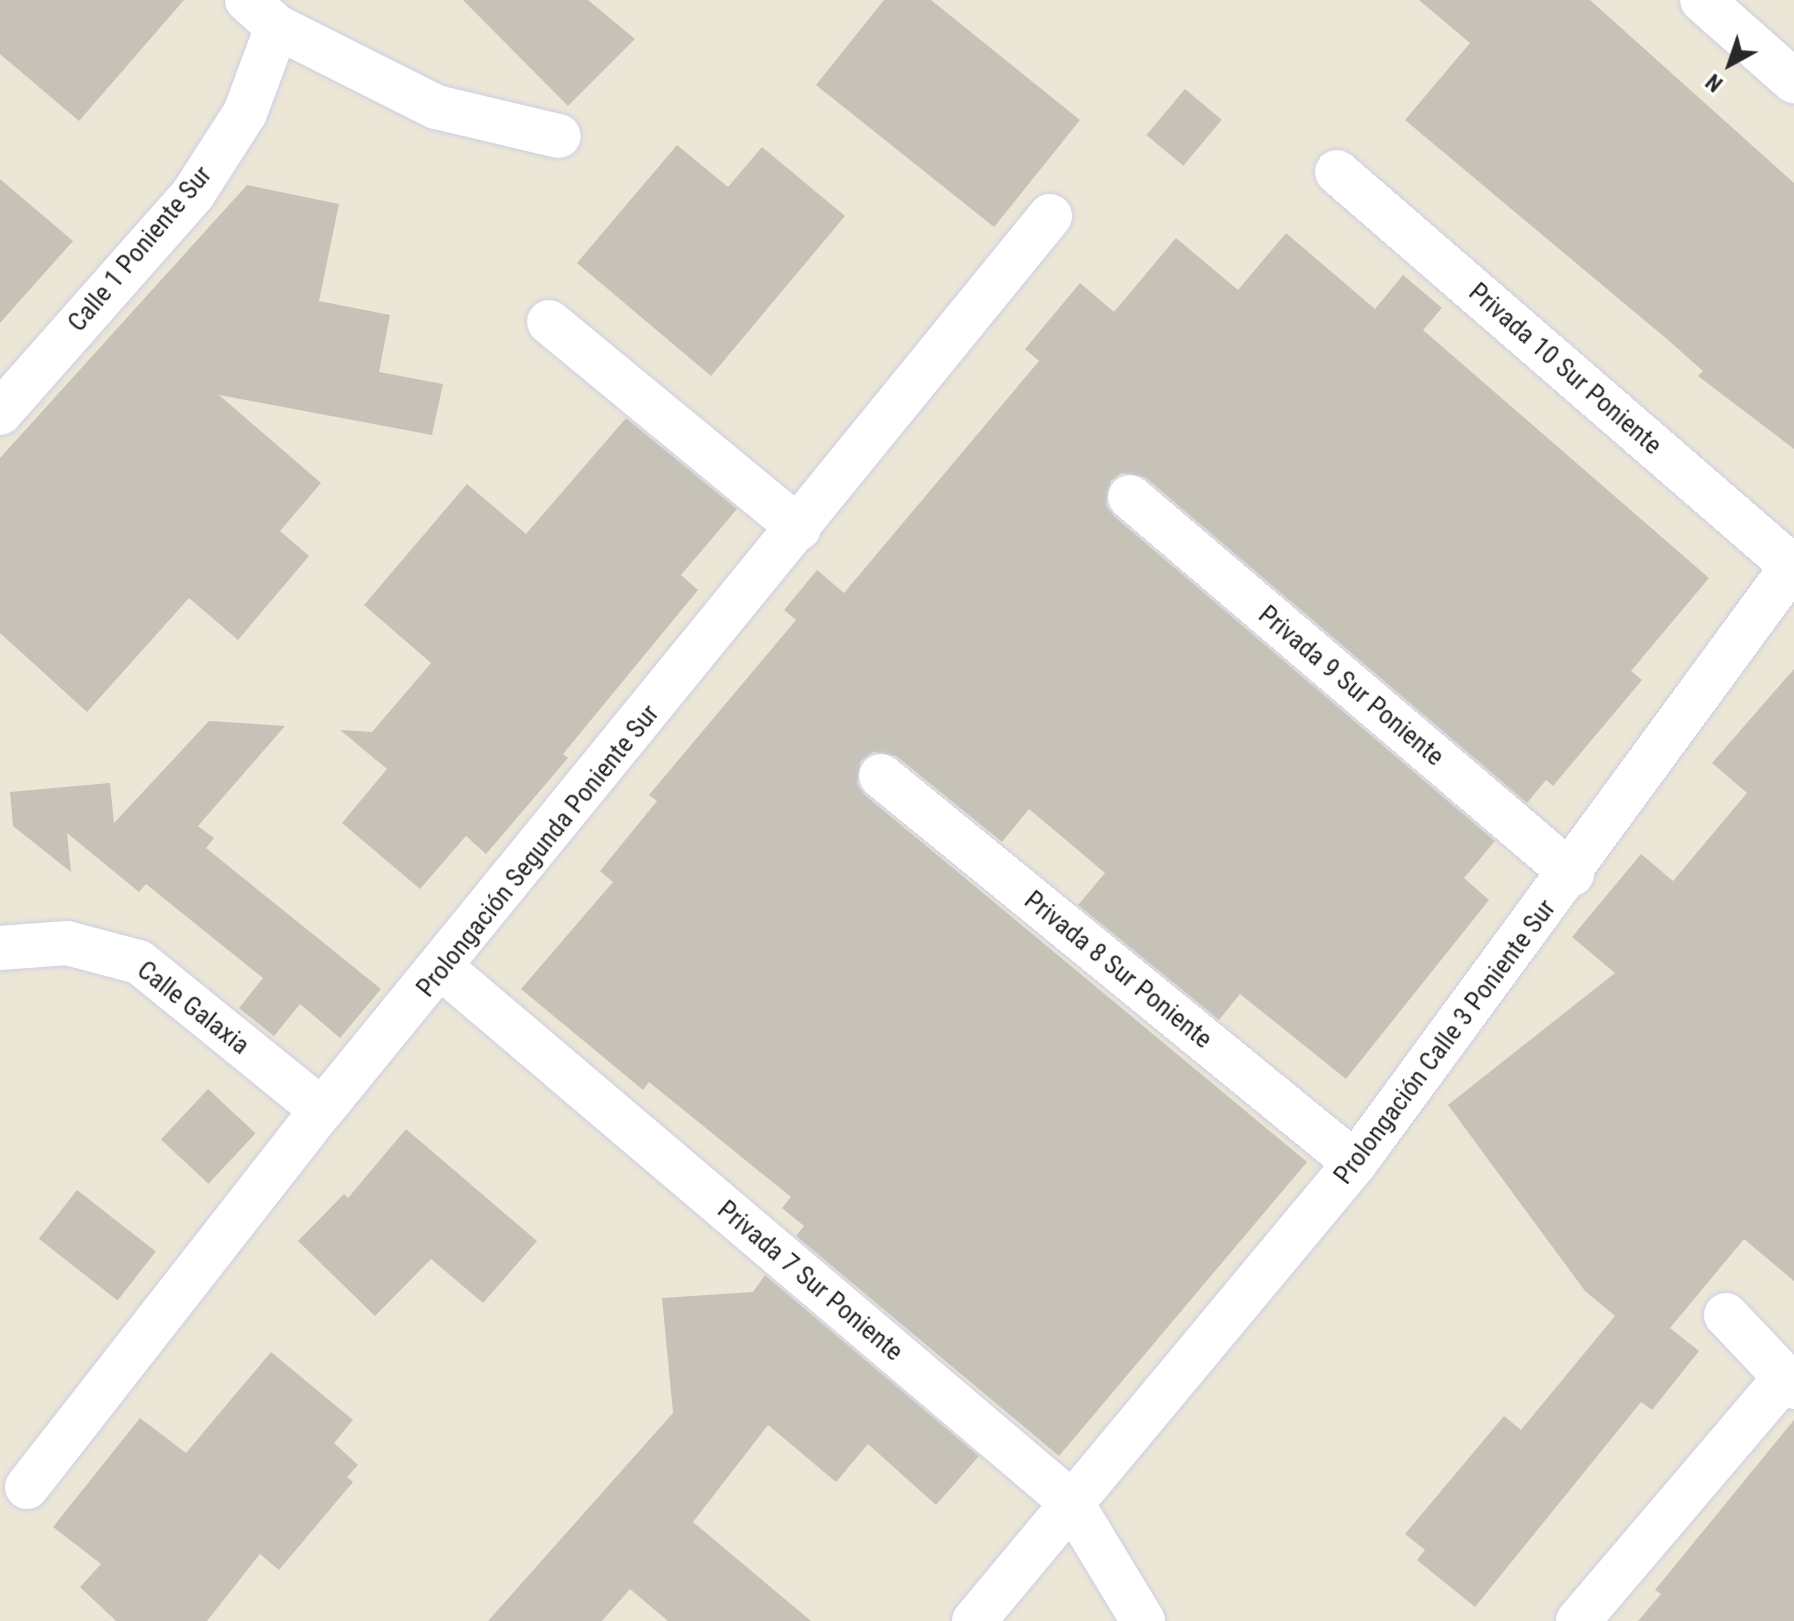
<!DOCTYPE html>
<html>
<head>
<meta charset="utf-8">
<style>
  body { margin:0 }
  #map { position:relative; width:1794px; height:1621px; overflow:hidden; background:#ece6d7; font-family:"Roboto Condensed",sans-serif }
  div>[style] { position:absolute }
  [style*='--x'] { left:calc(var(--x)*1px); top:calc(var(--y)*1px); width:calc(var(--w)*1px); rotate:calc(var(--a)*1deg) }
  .building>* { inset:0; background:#c7c2b7; transform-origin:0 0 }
  .roads { filter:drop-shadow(0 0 2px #cccee3) drop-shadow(0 0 2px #cccee3) }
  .minor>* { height:44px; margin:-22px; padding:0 22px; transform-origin:22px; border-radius:22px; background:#fff }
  span { translate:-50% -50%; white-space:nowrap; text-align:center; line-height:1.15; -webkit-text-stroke:8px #fff; paint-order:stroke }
  .street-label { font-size:26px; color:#282828 }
  .north { position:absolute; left:1690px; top:24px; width:80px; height:80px; -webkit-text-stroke:6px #fff; paint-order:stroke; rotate:220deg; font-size:22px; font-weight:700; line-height:32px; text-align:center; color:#282828 }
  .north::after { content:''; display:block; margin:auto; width:28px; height:36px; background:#282828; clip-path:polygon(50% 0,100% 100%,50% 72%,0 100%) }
</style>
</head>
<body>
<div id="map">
  <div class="building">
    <div style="clip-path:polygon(0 0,184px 0,79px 121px,0 54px)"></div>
    <div style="clip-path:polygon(463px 0,588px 0,635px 39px,568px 106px)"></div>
    <div style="clip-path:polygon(884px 0,931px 0,1080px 120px,994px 227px,816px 85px)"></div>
    <div style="clip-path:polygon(1419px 0,1590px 0,1794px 183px,1794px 449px,1698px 376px,1703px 371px,1668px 340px,1405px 120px,1470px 43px)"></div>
    <div style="left:1185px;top:89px;width:48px;height:60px;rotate:40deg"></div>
    <div style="clip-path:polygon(677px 145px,728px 187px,762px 147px,845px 216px,711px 376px,577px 263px)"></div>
    <div style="clip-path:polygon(0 179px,73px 241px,0 323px)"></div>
    <div style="clip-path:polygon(247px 185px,339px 204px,319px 301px,390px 315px,379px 372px,443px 384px,432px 435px,219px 395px,321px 483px,280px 531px,309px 556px,238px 640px,189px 598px,87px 712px,0 633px,0 458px)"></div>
    <div style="clip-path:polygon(1286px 233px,1375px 309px,1403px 275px,1442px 308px,1423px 330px,1709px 578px,1631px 671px,1642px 680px,1553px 786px,1546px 780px,1527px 803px,1146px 478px,1122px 473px,1111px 481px,1106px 505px,1114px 516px,1495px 841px,1464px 878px,1489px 900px,1346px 1079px,1240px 994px,1219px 1020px,1078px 905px,1105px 873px,1029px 809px,1002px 842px,896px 756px,873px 752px,861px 761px,857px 784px,865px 795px,1307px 1162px,1059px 1456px,796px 1236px,804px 1226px,782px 1208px,791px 1197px,649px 1082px,643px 1090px,521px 989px,613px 882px,600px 871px,657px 801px,649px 795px,796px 620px,784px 610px,817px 570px,844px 593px,1039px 361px,1025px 349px,1080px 283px,1114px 312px,1176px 238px,1238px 290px)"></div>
    <div style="clip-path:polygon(626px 418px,737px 509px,681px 575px,698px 590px,563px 754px,568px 758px,486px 854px,466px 836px,420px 889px,342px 823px,387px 769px,340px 730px,372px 732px,431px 663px,364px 605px,467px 484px,526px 534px)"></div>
    <div style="clip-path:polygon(1794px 669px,1794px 1281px,1744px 1239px,1670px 1328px,1699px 1351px,1652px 1410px,1641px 1402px,1475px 1607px,1417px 1560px,1425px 1550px,1405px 1534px,1504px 1416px,1521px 1430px,1615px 1316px,1585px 1291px,1448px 1105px,1615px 973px,1572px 937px,1641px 854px,1673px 881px,1747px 793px,1712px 763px)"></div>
    <div style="clip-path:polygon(209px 721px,285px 726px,198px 826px,214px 838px,206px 848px,381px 989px,340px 1038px,300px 1004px,274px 1036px,239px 1008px,263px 978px,146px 884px,139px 892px,67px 833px,71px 872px,13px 826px,10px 792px,110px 783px,114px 823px)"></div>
    <div style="left:208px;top:1089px;width:65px;height:69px;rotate:43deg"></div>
    <div style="clip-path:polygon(406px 1129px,537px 1241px,483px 1303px,431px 1259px,375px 1316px,298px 1241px,344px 1194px,348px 1198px)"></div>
    <div style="left:77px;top:1190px;width:100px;height:62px;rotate:38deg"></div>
    <div style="clip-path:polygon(765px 1275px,979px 1456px,936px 1505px,868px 1444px,836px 1482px,768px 1425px,693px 1522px,811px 1621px,668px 1621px,630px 1589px,602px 1621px,488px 1621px,673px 1413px,662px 1298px,753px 1292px)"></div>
    <div style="clip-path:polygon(271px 1352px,353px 1420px,334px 1443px,358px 1465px,347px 1477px,353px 1482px,279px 1570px,260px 1554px,207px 1621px,116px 1621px,80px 1587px,101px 1564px,53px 1527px,140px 1418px,186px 1453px)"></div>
    <div style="clip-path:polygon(1794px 1420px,1794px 1621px,1638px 1621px,1661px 1594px,1655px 1590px)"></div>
  </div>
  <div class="roads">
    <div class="minor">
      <div style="--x:247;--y:0;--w:40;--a:42"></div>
      <div style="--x:277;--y:27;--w:178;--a:26.7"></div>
      <div style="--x:436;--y:107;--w:126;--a:13.3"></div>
      <div style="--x:1702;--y:0;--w:123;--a:41.4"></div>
      <div style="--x:1337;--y:172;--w:602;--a:40.89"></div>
      <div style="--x:549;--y:322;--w:324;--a:39.5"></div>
      <div style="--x:0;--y:413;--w:292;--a:-48.6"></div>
      <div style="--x:193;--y:194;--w:96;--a:-57.3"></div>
      <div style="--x:245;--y:113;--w:92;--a:-69.6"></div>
      <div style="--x:1130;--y:497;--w:581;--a:40.46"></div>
      <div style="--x:881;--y:776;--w:612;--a:39.23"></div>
      <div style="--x:0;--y:948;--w:67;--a:-4.3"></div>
      <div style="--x:67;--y:943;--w:74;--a:14.8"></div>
      <div style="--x:139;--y:962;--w:235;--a:39"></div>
      <div style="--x:443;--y:969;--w:824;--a:40.32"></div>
      <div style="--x:1071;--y:1502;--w:139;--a:58.8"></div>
      <div style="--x:1726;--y:1315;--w:99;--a:46.6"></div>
      <div style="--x:27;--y:1487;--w:479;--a:-52"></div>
      <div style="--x:322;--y:1110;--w:1153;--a:-50.84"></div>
      <div style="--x:974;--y:1621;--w:596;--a:-50.24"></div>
      <div style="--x:1355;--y:1163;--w:743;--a:-53.76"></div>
      <div style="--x:1578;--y:1621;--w:319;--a:-49.6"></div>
    </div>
  </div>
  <div class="street-label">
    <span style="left:140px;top:249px;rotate:-50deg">Calle 1 Poniente Sur</span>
    <span style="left:1565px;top:369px;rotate:41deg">Privada 10 Sur Poniente</span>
    <span style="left:1351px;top:686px;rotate:40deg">Privada 9 Sur Poniente</span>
    <span style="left:538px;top:851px;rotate:-51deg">Prolongación Segunda Poniente Sur</span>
    <span style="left:1118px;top:970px;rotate:39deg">Privada 8 Sur Poniente</span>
    <span style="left:193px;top:1008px;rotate:38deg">Calle Galaxia</span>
    <span style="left:1445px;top:1042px;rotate:-53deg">Prolongación Calle 3 Poniente Sur</span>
    <span style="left:810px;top:1281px;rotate:40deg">Privada 7 Sur Poniente</span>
  </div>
  <div class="north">N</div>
</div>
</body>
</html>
